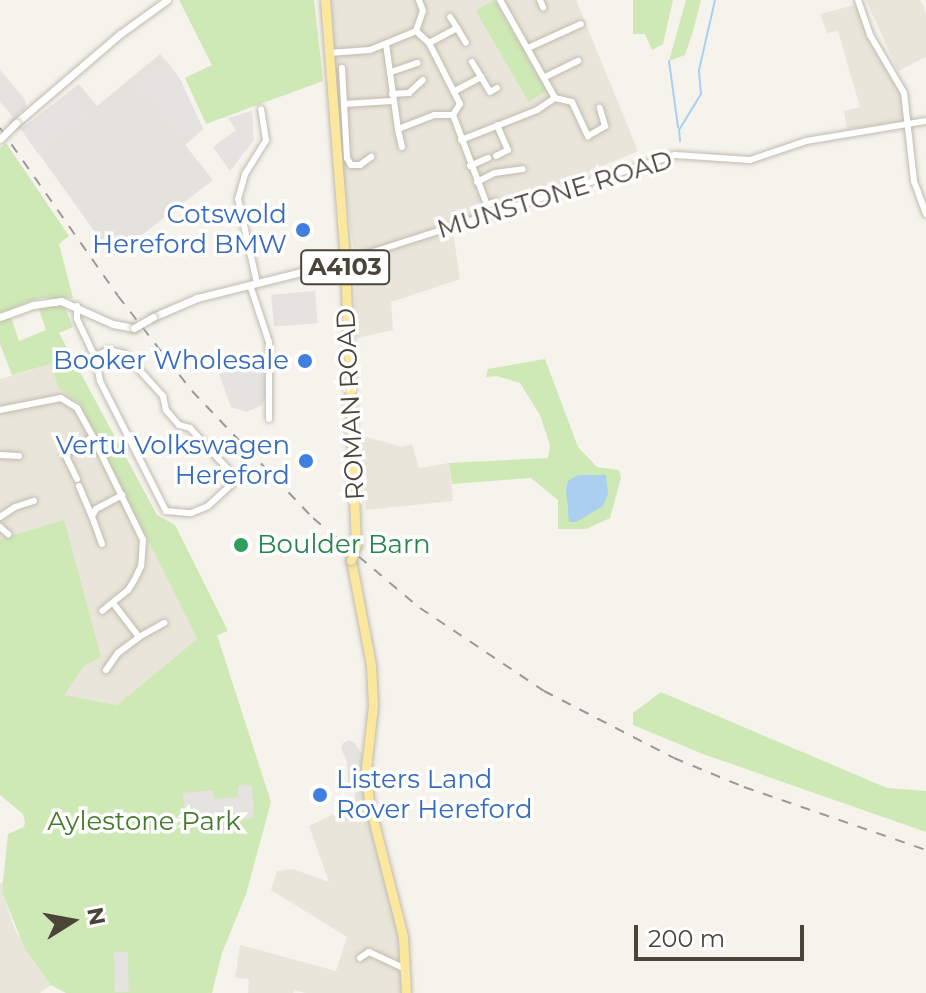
<!DOCTYPE html>
<html>
<head>
<meta charset="utf-8">
<style>
  body { margin:0 }
  #map { position:relative; width:926px; height:993px; overflow:hidden; background:#f5f3ec; font-family:Montserrat,sans-serif }
  div>[style] { position:absolute }
  [style*='--x'] { left:calc(var(--x)*1px); top:calc(var(--y)*1px); width:calc(var(--w)*1px); rotate:calc(var(--a)*1deg) }
  .residential>* { inset:0; background:#e9e5da }
  .industrial>* { inset:0; background:#e5e2dd }
  .green>* { inset:0; background:#cee8b6; transform-origin:0 0 }
  .parking>* { inset:0; background:#e4e3e0; transform-origin:0 0 }
  .water>* { inset:0; background:#aacfef }
  .stream>* { height:2px; margin:-1px; padding:0 1px; transform-origin:1px; border-radius:1px; background:#aacfef }
  .roads { filter:drop-shadow(0 0 2px #c1bbae) drop-shadow(0 0 2px #c1bbae) }
  .minor>* { height:6px; margin:-3px; padding:0 3px; transform-origin:3px; border-radius:3px; background:#fff }
  .tertiary>* { height:7px; margin:-3.5px; padding:0 3.5px; transform-origin:3.5px; border-radius:3.5px; background:#fff }
  .primary>* { height:9px; margin:-4.5px; padding:0 4.5px; transform-origin:4.5px; border-radius:4.5px; background:#fce79e }
  .rail>* { height:2px; margin-top:-1px; transform-origin:0; background:repeating-linear-gradient(90deg,#999 0 10px,transparent 0 20px) }
  .bridges { filter:drop-shadow(0 0 2px #c1bbae) drop-shadow(0 0 2px #c1bbae) }
  .tertiary-bridge>* { height:7px; margin:-3.5px; padding:0 3.5px; transform-origin:3.5px; border-radius:3.5px; background:#fff }
  .primary-bridge>* { height:9px; margin:-4.5px; padding:0 4.5px; transform-origin:4.5px; border-radius:4.5px; background:#fce79e }
  .dots>* { width:22px; height:22px; translate:-50% -50%; box-sizing:border-box; border:4px solid #fff; border-radius:50% }
  span { translate:-50% -50%; white-space:nowrap; text-align:center; line-height:1.15; -webkit-text-stroke:7px #fff; paint-order:stroke }
  .shield-label span { padding:2px 6px; background:#fff; border:2px solid; border-radius:6px; -webkit-text-stroke-width:0 }
  .shield-label { font-size:24px; color:#4a4439; font-weight:700 }
  .street-label { font-size:26px; color:#4a4439 }
  .shop-label { font-size:26px; color:#366cbe }
  .right { translate:-100% -50%; text-align:right }
  .left { translate:0 -50%; text-align:left }
  .leisure-label { font-size:26px; color:#27864d }
  .park-label { font-size:26px; color:#457b2c }
  .north { position:absolute; left:32px; top:881px; width:80px; height:80px; -webkit-text-stroke:6px #fff; paint-order:stroke; rotate:79deg; font-size:22px; font-weight:700; line-height:32px; text-align:center; color:#4a4439 }
  .north::after { content:''; display:block; margin:auto; width:28px; height:36px; background:#4a4439; clip-path:polygon(50% 0,100% 100%,50% 72%,0 100%) }
  .scale { position:absolute; left:634px; top:925px; width:170px; height:36px; box-sizing:border-box; border:4px solid #4a4439; border-top:0; padding-left:10px; font-size:24px; line-height:28px; white-space:nowrap; color:#4a4439; -webkit-text-stroke:6px #fff; paint-order:stroke }
</style>
</head>
<body>
<div id="map">
  <div class="residential">
    <div style="clip-path:polygon(331px 0,576px 0,638px 151px,509px 206px,452px 225px,460px 279px,391px 302px,393px 330px,356px 338px,354px 252px,341px 160px)"></div>
    <div style="clip-path:polygon(866px 0,920px 0,926px 13px,926px 57px,898px 71px)"></div>
    <div style="clip-path:polygon(858px 4px,903px 93px,906px 122px,847px 129px,844px 111px,860px 107px,838px 31px,827px 33px,820px 14px)"></div>
    <div style="clip-path:polygon(51px 364px,58px 387px,80px 404px,197px 639px,117px 705px,63px 695px,84px 666px,64px 521px,0 539px,0 379px)"></div>
    <div style="clip-path:polygon(363px 436px,402px 447px,412px 444px,419px 468px,449px 463px,453px 501px,366px 510px,359px 437px)"></div>
    <div style="clip-path:polygon(355px 803px,365px 803px,397px 926px,402px 993px,305px 993px,295px 990px,293px 993px,248px 993px,249px 979px,235px 978px,240px 945px,336px 971px,347px 937px,271px 890px,277px 871px,293px 869px,329px 882px,309px 826px)"></div>
    <div style="clip-path:polygon(3px 882px,2px 892px,15px 930px,51px 985px,40px 993px,0 993px,0 884px)"></div>
  </div>
  <div class="industrial">
    <div style="clip-path:polygon(160px 54px,180px 79px,203px 129px,185px 145px,213px 180px,113px 257px,21px 129px,79px 84px,97px 106px)"></div>
  </div>
  <div class="green">
    <div style="clip-path:polygon(179px 0,314px 0,323px 81px,206px 124px,185px 78px,212px 65px)"></div>
    <div style="left:494px;top:0;width:105px;height:21px;rotate:60deg"></div>
    <div style="clip-path:polygon(633px 0,673px 0,663px 44px,652px 50px,645px 34px,633px 34px)"></div>
    <div style="clip-path:polygon(686px 0,701px 0,693px 31px,685px 55px,669px 61px)"></div>
    <div style="clip-path:polygon(6px 143px,69px 236px,59px 244px,73px 298px,40px 298px,0 313px,0 148px)"></div>
    <div style="clip-path:polygon(64px 305px,73px 327px,59px 333px,157px 515px,175px 525px,228px 631px,217px 635px,271px 802px,246px 894px,222px 953px,212px 993px,66px 993px,51px 985px,25px 949px,2px 892px,8px 834px,24px 827px,25px 822px,23px 814px,0 795px,0 539px,64px 520px,101px 657px,84px 666px,64px 695px,117px 705px,197px 639px,80px 404px,58px 387px,51px 364px,12px 375px,0 344px,0 321px,11px 317px,19px 341px,46px 330px,38px 307px)"></div>
    <div style="clip-path:polygon(evenodd,545px 359px,578px 447px,597px 467px,619px 470px,621px 478px,610px 518px,586px 529px,558px 529px,558px 500px,531px 478px,452px 484px,449px 463px,548px 458px,550px 445px,540px 415px,520px 383px,497px 376px,486px 377px,488px 369px,545px 359px,578px 475px,606px 476px,567px 507px,567px 495px,578px 475px)"></div>
    <div style="clip-path:polygon(661px 692px,887px 788px,926px 791px,926px 832px,703px 754px,633px 725px,633px 713px)"></div>
  </div>
  <div class="parking">
    <div style="clip-path:polygon(166px 60px,180px 79px,203px 129px,185px 145px,149px 98px,130px 86px)"></div>
    <div style="clip-path:polygon(0 70px,24px 98px,27px 107px,14px 118px,0 102px)"></div>
    <div style="clip-path:polygon(70px 92px,82px 106px,84px 118px,38px 154px,21px 129px)"></div>
    <div style="clip-path:polygon(252px 111px,254px 140px,230px 171px,213px 147px,236px 130px,228px 118px)"></div>
    <div style="left:315px;top:291px;width:32px;height:44px;rotate:85deg"></div>
    <div style="clip-path:polygon(263px 362px,266px 395px,262px 405px,247px 412px,231px 407px,219px 374px)"></div>
    <div style="clip-path:polygon(349px 740px,355px 743px,362px 755px,365px 803px,355px 803px,354px 784px,348px 784px,347px 761px,341px 749px,343px 743px)"></div>
    <div style="clip-path:polygon(252px 785px,254px 818px,240px 819px,239px 812px,213px 814px,213px 821px,185px 823px,183px 793px,213px 790px,214px 799px,238px 797px,238px 786px)"></div>
    <div style="left:128px;top:952px;width:40px;height:14px;rotate:89deg"></div>
  </div>
  <div class="water">
    <div style="clip-path:polygon(578px 475px,606px 475px,608px 494px,603px 506px,576px 522px,569px 522px,566px 489px,568px 481px)"></div>
  </div>
  <div class="stream">
    <div style="--x:669;--y:61;--w:67;--a:82.2"></div>
    <div style="--x:680;--y:141;--w:11;--a:-95"></div>
    <div style="--x:679;--y:130;--w:42;--a:-58.6"></div>
    <div style="--x:701;--y:94;--w:24;--a:-95"></div>
    <div style="--x:699;--y:70;--w:72;--a:-77.1"></div>
  </div>
  <div class="roads">
    <div class="minor">
      <div style="--x:540;--y:0;--w:8;--a:67"></div>
      <div style="--x:858;--y:0;--w:37;--a:71"></div>
      <div style="--x:870;--y:35;--w:67;--a:59.6"></div>
      <div style="--x:904;--y:93;--w:89;--a:83.5"></div>
      <div style="--x:914;--y:181;--w:35;--a:70"></div>
      <div style="--x:457;--y:28;--w:17;--a:59"></div>
      <div style="--x:429;--y:43;--w:32;--a:-28"></div>
      <div style="--x:457;--y:28;--w:13;--a:-122"></div>
      <div style="--x:386;--y:44;--w:86;--a:82"></div>
      <div style="--x:528;--y:48;--w:58;--a:-24.4"></div>
      <div style="--x:329;--y:53;--w:41;--a:-4.2"></div>
      <div style="--x:370;--y:50;--w:50;--a:-22.4"></div>
      <div style="--x:416;--y:31;--w:21;--a:-71"></div>
      <div style="--x:423;--y:11;--w:12;--a:-110"></div>
      <div style="--x:472;--y:62;--w:17;--a:59"></div>
      <div style="--x:342;--y:68;--w:90;--a:86.8"></div>
      <div style="--x:347;--y:158;--w:8;--a:60"></div>
      <div style="--x:351;--y:165;--w:9;--a:0"></div>
      <div style="--x:360;--y:165;--w:14;--a:-36"></div>
      <div style="--x:391;--y:72;--w:28;--a:-19"></div>
      <div style="--x:545;--y:77;--w:37;--a:-26"></div>
      <div style="--x:455;--y:91;--w:30;--a:-28"></div>
      <div style="--x:481;--y:77;--w:17;--a:59"></div>
      <div style="--x:490;--y:92;--w:8;--a:-30"></div>
      <div style="--x:392;--y:94;--w:17;--a:-3"></div>
      <div style="--x:409;--y:93;--w:19;--a:-43"></div>
      <div style="--x:555;--y:98;--w:17;--a:13"></div>
      <div style="--x:572;--y:102;--w:38;--a:65"></div>
      <div style="--x:588;--y:136;--w:20;--a:-30"></div>
      <div style="--x:605;--y:126;--w:19;--a:-106"></div>
      <div style="--x:344;--y:104;--w:48;--a:-3.6"></div>
      <div style="--x:453;--y:115;--w:96;--a:69.3"></div>
      <div style="--x:487;--y:205;--w:9;--a:-21"></div>
      <div style="--x:461;--y:140;--w:82;--a:-21.5"></div>
      <div style="--x:537;--y:110;--w:22;--a:-34"></div>
      <div style="--x:555;--y:98;--w:112;--a:-119.3"></div>
      <div style="--x:402;--y:147;--w:18;--a:-103"></div>
      <div style="--x:398;--y:129;--w:39;--a:-21"></div>
      <div style="--x:434;--y:115;--w:19;--a:0"></div>
      <div style="--x:453;--y:115;--w:13;--a:-58"></div>
      <div style="--x:460;--y:104;--w:68;--a:-116.9"></div>
      <div style="--x:429;--y:43;--w:18;--a:-137"></div>
      <div style="--x:496;--y:156;--w:13;--a:-27"></div>
      <div style="--x:508;--y:150;--w:27;--a:-114"></div>
      <div style="--x:470;--y:166;--w:20;--a:-24"></div>
      <div style="--x:477;--y:182;--w:20;--a:-27"></div>
      <div style="--x:495;--y:173;--w:28;--a:-8"></div>
      <div style="--x:345;--y:261;--w:347;--a:-17.8"></div>
      <div style="--x:675;--y:155;--w:75;--a:3.8"></div>
      <div style="--x:750;--y:160;--w:59;--a:-18.7"></div>
      <div style="--x:806;--y:141;--w:122;--a:-9.5"></div>
      <div style="--x:257;--y:283;--w:86;--a:-102.7"></div>
      <div style="--x:238;--y:199;--w:26;--a:-74"></div>
      <div style="--x:245;--y:174;--w:40;--a:-58"></div>
      <div style="--x:266;--y:140;--w:31;--a:-99"></div>
      <div style="--x:250;--y:285;--w:60;--a:71.6"></div>
      <div style="--x:269;--y:342;--w:77;--a:90"></div>
      <div style="--x:77;--y:306;--w:13;--a:90"></div>
      <div style="--x:77;--y:319;--w:42;--a:64.7"></div>
      <div style="--x:95;--y:357;--w:25;--a:78"></div>
      <div style="--x:100;--y:381;--w:146;--a:63.1"></div>
      <div style="--x:166;--y:511;--w:25;--a:5"></div>
      <div style="--x:191;--y:513;--w:18;--a:-22"></div>
      <div style="--x:208;--y:506;--w:53;--a:-42.7"></div>
      <div style="--x:95;--y:357;--w:15;--a:-28"></div>
      <div style="--x:108;--y:350;--w:17;--a:13"></div>
      <div style="--x:125;--y:354;--w:57;--a:47.9"></div>
      <div style="--x:163;--y:396;--w:14;--a:78"></div>
      <div style="--x:166;--y:410;--w:20;--a:49"></div>
      <div style="--x:179;--y:425;--w:11;--a:15"></div>
      <div style="--x:190;--y:428;--w:69;--a:47.3"></div>
      <div style="--x:0;--y:410;--w:62;--a:-11.1"></div>
      <div style="--x:61;--y:398;--w:19;--a:32"></div>
      <div style="--x:77;--y:408;--w:33;--a:61"></div>
      <div style="--x:93;--y:437;--w:114;--a:64.1"></div>
      <div style="--x:143;--y:540;--w:26;--a:94"></div>
      <div style="--x:141;--y:566;--w:14;--a:115"></div>
      <div style="--x:135;--y:579;--w:13;--a:122"></div>
      <div style="--x:128;--y:590;--w:33;--a:141"></div>
      <div style="--x:0;--y:455;--w:19;--a:3"></div>
      <div style="--x:77;--y:479;--w:28;--a:-116"></div>
      <div style="--x:65;--y:454;--w:33;--a:-31"></div>
      <div style="--x:79;--y:486;--w:33;--a:67"></div>
      <div style="--x:0;--y:517;--w:18;--a:-34"></div>
      <div style="--x:15;--y:507;--w:20;--a:-18"></div>
      <div style="--x:0;--y:527;--w:11;--a:41"></div>
      <div style="--x:102;--y:544;--w:30;--a:-110"></div>
      <div style="--x:92;--y:516;--w:8;--a:-60"></div>
      <div style="--x:96;--y:509;--w:30;--a:-28"></div>
      <div style="--x:113;--y:603;--w:43;--a:52.6"></div>
      <div style="--x:139;--y:637;--w:29;--a:-29"></div>
      <div style="--x:106;--y:670;--w:21;--a:-55"></div>
      <div style="--x:118;--y:653;--w:26;--a:-37"></div>
      <div style="--x:360;--y:958;--w:11;--a:-34"></div>
      <div style="--x:369;--y:952;--w:38;--a:25"></div>
    </div>
    <div class="tertiary">
      <div style="--x:16;--y:123;--w:137;--a:-40.6"></div>
      <div style="--x:120;--y:34;--w:58;--a:-35.9"></div>
      <div style="--x:0;--y:317;--w:35;--a:-20"></div>
      <div style="--x:33;--y:305;--w:28;--a:-8"></div>
      <div style="--x:61;--y:301;--w:57;--a:23.9"></div>
      <div style="--x:113;--y:324;--w:21;--a:11"></div>
      <div style="--x:153;--y:317;--w:48;--a:-23.4"></div>
      <div style="--x:197;--y:298;--w:153;--a:-14"></div>
    </div>
    <div class="primary">
      <div style="--x:325;--y:0;--w:262;--a:85.6"></div>
      <div style="--x:345;--y:261;--w:284;--a:87.8"></div>
      <div style="--x:351;--y:560;--w:107;--a:79.2"></div>
      <div style="--x:371;--y:665;--w:41;--a:87.2"></div>
      <div style="--x:373;--y:706;--w:62;--a:96.4"></div>
      <div style="--x:366;--y:768;--w:35;--a:85"></div>
      <div style="--x:369;--y:803;--w:137;--a:75.7"></div>
      <div style="--x:403;--y:936;--w:57;--a:87"></div>
    </div>
  </div>
  <div class="rail">
    <div style="--x:0;--y:128;--w:205;--a:54.9"></div>
    <div style="--x:118;--y:296;--w:120;--a:52.1"></div>
    <div style="--x:192;--y:391;--w:175;--a:46.4"></div>
    <div style="--x:313;--y:518;--w:140;--a:40.1"></div>
    <div style="--x:420;--y:608;--w:149;--a:33.8"></div>
    <div style="--x:544;--y:691;--w:146;--a:27.3"></div>
    <div style="--x:674;--y:758;--w:76;--a:22.5"></div>
    <div style="--x:744;--y:787;--w:193;--a:19.1"></div>
  </div>
  <div class="bridges">
    <div class="tertiary-bridge">
      <div style="--x:0;--y:139;--w:23;--a:-45"></div>
      <div style="--x:134;--y:328;--w:22;--a:-30"></div>
    </div>
    <div class="primary-bridge">
      <div style="--x:351;--y:560;--w:16;--a:-72"></div>
    </div>
  </div>
  <div class="dots">
    <div style="left:303px;top:230px;background:#3f7fe0"></div>
    <div style="left:305px;top:361px;background:#3f7fe0"></div>
    <div style="left:306px;top:461px;background:#3f7fe0"></div>
    <div style="left:241px;top:545px;background:#2e9e5b"></div>
    <div style="left:320px;top:795px;background:#3f7fe0"></div>
  </div>
  <div class="shield-label">
    <span style="left:345px;top:267px">A4103</span>
  </div>
  <div class="street-label">
    <span style="left:555px;top:195px;rotate:-17deg">MUNSTONE ROAD</span>
    <span style="left:351px;top:404px;rotate:-93deg">ROMAN ROAD</span>
  </div>
  <div class="shop-label">
    <span class="right" style="left:287px;top:230px">Cotswold<br>Hereford BMW</span>
    <span class="right" style="left:289px;top:361px">Booker Wholesale</span>
    <span class="right" style="left:290px;top:461px">Vertu Volkswagen<br>Hereford</span>
    <span class="left" style="left:336px;top:795px">Listers Land<br>Rover Hereford</span>
  </div>
  <div class="leisure-label">
    <span class="left" style="left:257px;top:545px">Boulder Barn</span>
  </div>
  <div class="park-label">
    <span style="left:144px;top:822px">Aylestone Park</span>
  </div>
  <div class="north">N</div>
  <div class="scale">200 m</div>
</div>
</body>
</html>
